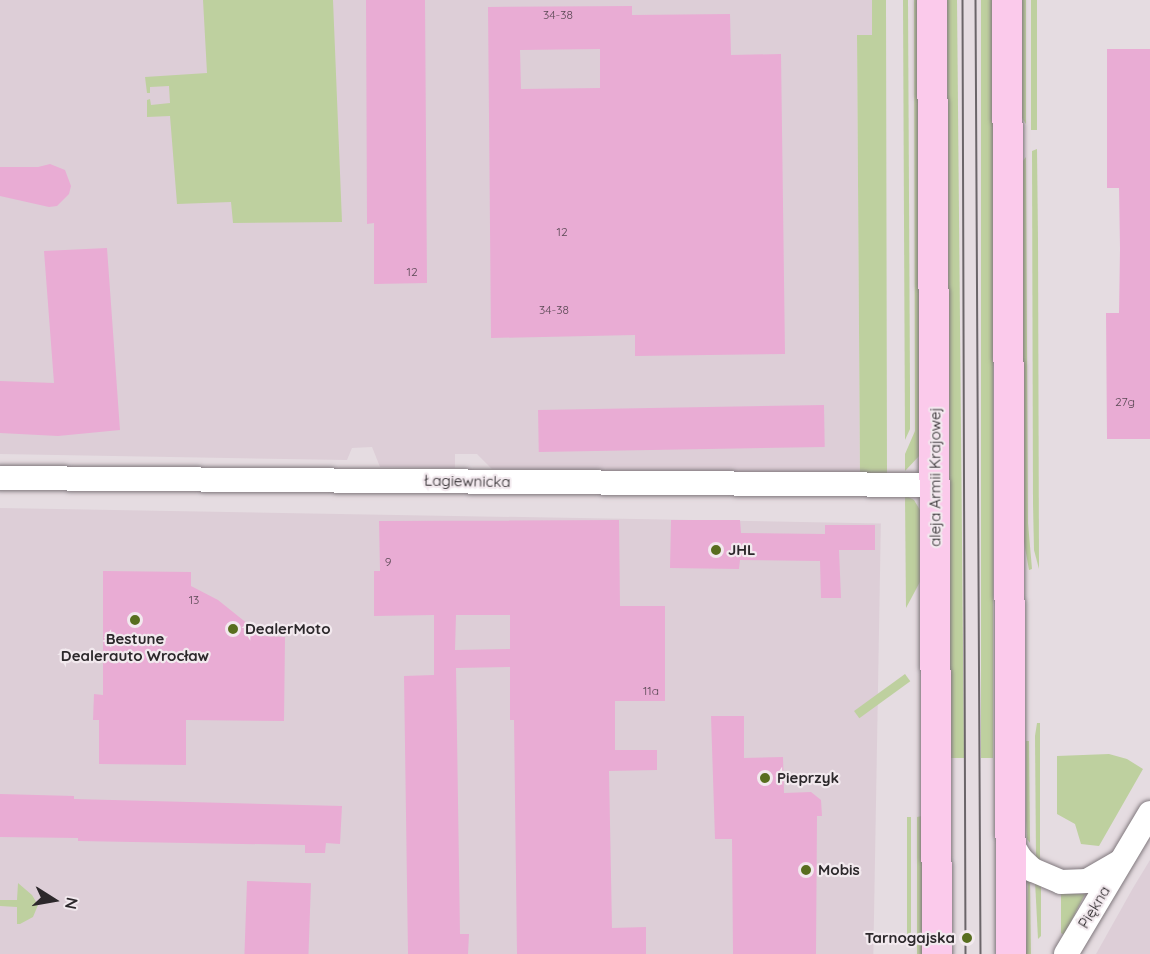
<!DOCTYPE html>
<html>
<head>
<meta charset="utf-8">
<style>
  body { margin:0 }
  #map { position:relative; width:1150px; height:954px; overflow:hidden; background:#e5dce1; font-family:Quicksand,sans-serif }
  div>[style] { position:absolute }
  [style*='--x'] { left:calc(var(--x)*1px); top:calc(var(--y)*1px); width:calc(var(--w)*1px); rotate:calc(var(--a)*1deg) }
  .built>* { inset:0; background:#ddced7; transform-origin:0 0 }
  .green>* { inset:0; background:#bed09f; transform-origin:0 0 }
  .building>* { inset:0; background:#e9acd4; transform-origin:0 0 }
  .roads { filter:drop-shadow(0 0 2px #80787d) drop-shadow(0 0 2px #80787d) }
  .minor>* { height:24px; margin:-12px; padding:0 12px; transform-origin:12px; border-radius:12px; background:#fff }
  .major>* { height:30px; margin:-15px; padding:0 15px; transform-origin:15px; border-radius:15px; background:#fbcaeb }
  .tram>* { height:1.5px; margin:-0.75px; padding:0 0.75px; transform-origin:0.75px; border-radius:0.75px; background:#6b6569 }
  .dots>* { width:16px; height:16px; translate:-50% -50%; box-sizing:border-box; border:3px solid #f2e9ee; border-radius:50% }
  span { translate:-50% -50%; white-space:nowrap; text-align:center; line-height:1.15; -webkit-text-stroke:4.5px #f2e9ee; paint-order:stroke }
  .number-label { font-size:12px; color:#5b4955 }
  .number-label span { -webkit-text-stroke-width:0 }
  .street-label { font-size:15px; color:#2c282b }
  .poi-label { font-size:15px; color:#2c282b; font-weight:700 }
  .left { translate:0 -50%; text-align:left }
  .right { translate:-100% -50%; text-align:right }
  .north { position:absolute; left:24px; top:870px; width:60px; height:60px; -webkit-text-stroke:4px #f2e9ee; paint-order:stroke; rotate:101deg; font-size:16px; font-weight:700; line-height:24px; text-align:center; color:#2c282b }
  .north::after { content:''; display:block; margin:auto; width:21px; height:27px; background:#2c282b; clip-path:polygon(50% 0,100% 100%,50% 72%,0 100%) }
</style>
</head>
<body>
<div id="map">
  <div class="built">
    <div style="clip-path:polygon(0 0,872px 0,872px 35px,857px 35px,860px 476px,492px 469px,477px 454px,455px 454px,455px 468px,380px 467px,372px 447px,352px 448px,347px 460px,0 454px)"></div>
    <div style="left:0;top:508px;width:881px;height:446px;rotate:1deg"></div>
    <div style="clip-path:polygon(1150px 860px,1150px 954px,1096px 954px,1133px 888px)"></div>
  </div>
  <div class="green">
    <div style="clip-path:polygon(203px 0,333px 0,342px 222px,233px 223px,231px 202px,177px 204px,170px 116px,147px 117px,147px 100px,150px 99px,151px 105px,170px 103px,169px 86px,150px 87px,150px 93px,147px 93px,145px 77px,207px 73px)"></div>
    <div style="clip-path:polygon(872px 0,886px 0,887px 477px,860px 476px,857px 35px,872px 35px)"></div>
    <div style="clip-path:polygon(903px 0,908px 0,910px 392px,910px 429px,905px 440px)"></div>
    <div style="clip-path:polygon(914px 0,918px 0,920px 455px,905px 471px,905px 454px,915px 431px)"></div>
    <div style="clip-path:polygon(947px 0,957px 0,964px 758px,950px 758px)"></div>
    <div style="left:981px;top:0;width:12px;height:758px"></div>
    <div style="clip-path:polygon(1021px 0,1026px 0,1026px 124px,1022px 118px)"></div>
    <div style="left:1031px;top:0;width:6px;height:130px"></div>
    <div style="clip-path:polygon(1037px 149px,1038px 240px,1039px 569px,1034px 550px,1033px 503px,1032px 151px)"></div>
    <div style="clip-path:polygon(1026px 157px,1028px 523px,1032px 569px,1029px 570px,1024px 542px,1022px 162px)"></div>
    <div style="clip-path:polygon(905px 495px,914px 500px,920px 510px,921px 580px,906px 608px)"></div>
    <div style="left:905px;top:674px;width:9px;height:63px;rotate:54deg"></div>
    <div style="clip-path:polygon(1037px 723px,1040px 723px,1040px 861px,1036px 857px,1035px 736px)"></div>
    <div style="clip-path:polygon(1026px 741px,1029px 741px,1030px 843px,1027px 839px,1026px 821px)"></div>
    <div style="clip-path:polygon(1109px 754px,1127px 759px,1143px 769px,1099px 846px,1081px 844px,1075px 824px,1057px 814px,1057px 756px)"></div>
    <div style="clip-path:polygon(922px 816px,923px 954px,917px 954px,917px 817px)"></div>
    <div style="left:911px;top:817px;width:120px;height:4px;rotate:90deg"></div>
    <div style="clip-path:polygon(1028px 880px,1030px 881px,1031px 954px,1026px 954px)"></div>
    <div style="clip-path:polygon(1035px 881px,1041px 884px,1041px 936px,1038px 939px)"></div>
    <div style="clip-path:polygon(18px 883px,32px 895px,38px 905px,33px 917px,20px 924px,17px 924px,17px 907px,0 906px,0 900px,17px 900px)"></div>
    <div style="clip-path:polygon(1061px 894px,1085px 894px,1064px 935px,1061px 933px)"></div>
  </div>
  <div class="building">
    <div style="clip-path:polygon(366px 0,425px 0,427px 283px,374px 284px,374px 223px,367px 224px)"></div>
    <div style="clip-path:polygon(evenodd,632px 6px,632px 15px,730px 14px,731px 55px,781px 54px,785px 354px,635px 356px,635px 335px,491px 338px,488px 7px,632px 6px,600px 49px,600px 88px,521px 89px,520px 50px,600px 49px)"></div>
    <div style="clip-path:polygon(1107px 49px,1150px 49px,1150px 439px,1107px 439px,1106px 313px,1119px 313px,1120px 249px,1119px 188px,1107px 188px)"></div>
    <div style="clip-path:polygon(50px 164px,65px 170px,71px 186px,69px 194px,57px 206px,49px 207px,0 196px,0 167px,38px 167px)"></div>
    <div style="clip-path:polygon(107px 248px,120px 430px,58px 436px,0 433px,0 381px,54px 383px,44px 251px)"></div>
    <div style="left:824px;top:405px;width:42px;height:286px;rotate:89deg"></div>
    <div style="clip-path:polygon(evenodd,619px 520px,620px 606px,665px 606px,665px 701px,615px 701px,615px 750px,657px 750px,657px 770px,609px 771px,612px 928px,646px 927px,646px 954px,517px 954px,514px 720px,510px 720px,510px 667px,456px 668px,460px 934px,469px 934px,468px 954px,408px 954px,404px 676px,434px 675px,434px 615px,374px 616px,374px 571px,380px 571px,379px 521px,619px 520px,456px 615px,510px 615px,510px 649px,455px 650px,456px 615px)"></div>
    <div style="clip-path:polygon(671px 520px,740px 520px,741px 533px,825px 534px,825px 525px,875px 525px,875px 550px,839px 550px,841px 598px,821px 598px,820px 561px,740px 560px,739px 569px,670px 568px)"></div>
    <div style="clip-path:polygon(103px 571px,191px 572px,191px 586px,218px 600px,263px 636px,285px 637px,284px 721px,186px 720px,186px 765px,99px 764px,99px 720px,93px 720px,94px 694px,103px 695px)"></div>
    <div style="clip-path:polygon(711px 716px,744px 716px,744px 758px,783px 757px,784px 793px,811px 792px,821px 800px,822px 816px,817px 816px,816px 954px,733px 954px,732px 839px,715px 839px)"></div>
    <div style="clip-path:polygon(0 794px,74px 796px,74px 799px,342px 806px,340px 844px,326px 843px,325px 853px,305px 853px,305px 845px,78px 841px,78px 838px,0 837px)"></div>
    <div style="left:247px;top:881px;width:64px;height:73px;rotate:2deg"></div>
  </div>
  <div class="roads">
    <div class="minor">
      <div style="--x:0;--y:478;--w:934;--a:0.43"></div>
      <div style="--x:1010;--y:841;--w:21;--a:59"></div>
      <div style="--x:1021;--y:859;--w:16;--a:43"></div>
      <div style="--x:1033;--y:870;--w:30;--a:23"></div>
      <div style="--x:1061;--y:882;--w:26;--a:-2"></div>
      <div style="--x:1087;--y:881;--w:38;--a:-30"></div>
      <div style="--x:1066;--y:954;--w:164;--a:-59.2"></div>
    </div>
    <div class="major">
      <div style="--x:932;--y:0;--w:954;--a:89.7"></div>
      <div style="--x:1007;--y:0;--w:954;--a:89.76"></div>
    </div>
  </div>
  <div class="tram">
    <div style="--x:963;--y:0;--w:954;--a:89.82"></div>
    <div style="--x:976;--y:0;--w:954;--a:89.7"></div>
  </div>
  <div class="dots">
    <div style="left:716px;top:550px;background:#586e1f"></div>
    <div style="left:135px;top:620px;background:#586e1f"></div>
    <div style="left:233px;top:629px;background:#586e1f"></div>
    <div style="left:765px;top:778px;background:#586e1f"></div>
    <div style="left:806px;top:870px;background:#586e1f"></div>
    <div style="left:967px;top:938px;background:#586e1f"></div>
  </div>
  <div class="number-label">
    <span style="left:558px;top:15px">34-38</span>
    <span style="left:562px;top:232px">12</span>
    <span style="left:412px;top:272px">12</span>
    <span style="left:554px;top:310px">34-38</span>
    <span style="left:1125px;top:402px">27g</span>
    <span style="left:388px;top:562px">9</span>
    <span style="left:194px;top:600px">13</span>
    <span style="left:651px;top:691px">11a</span>
  </div>
  <div class="street-label">
    <span style="left:935px;top:477px;rotate:-90deg">aleja Armii Krajowej</span>
    <span style="left:467px;top:481px;rotate:1deg">Łagiewnicka</span>
    <span style="left:1094px;top:907px;rotate:-59deg">Piękna</span>
  </div>
  <div class="poi-label">
    <span class="left" style="left:728px;top:550px">JHL</span>
    <span class="left" style="left:245px;top:629px">DealerMoto</span>
    <span style="left:135px;top:647px">Bestune<br>Dealerauto Wrocław</span>
    <span class="left" style="left:777px;top:778px">Pieprzyk</span>
    <span class="left" style="left:818px;top:870px">Mobis</span>
    <span class="right" style="left:955px;top:938px">Tarnogajska</span>
  </div>
  <div class="north">N</div>
</div>
</body>
</html>
